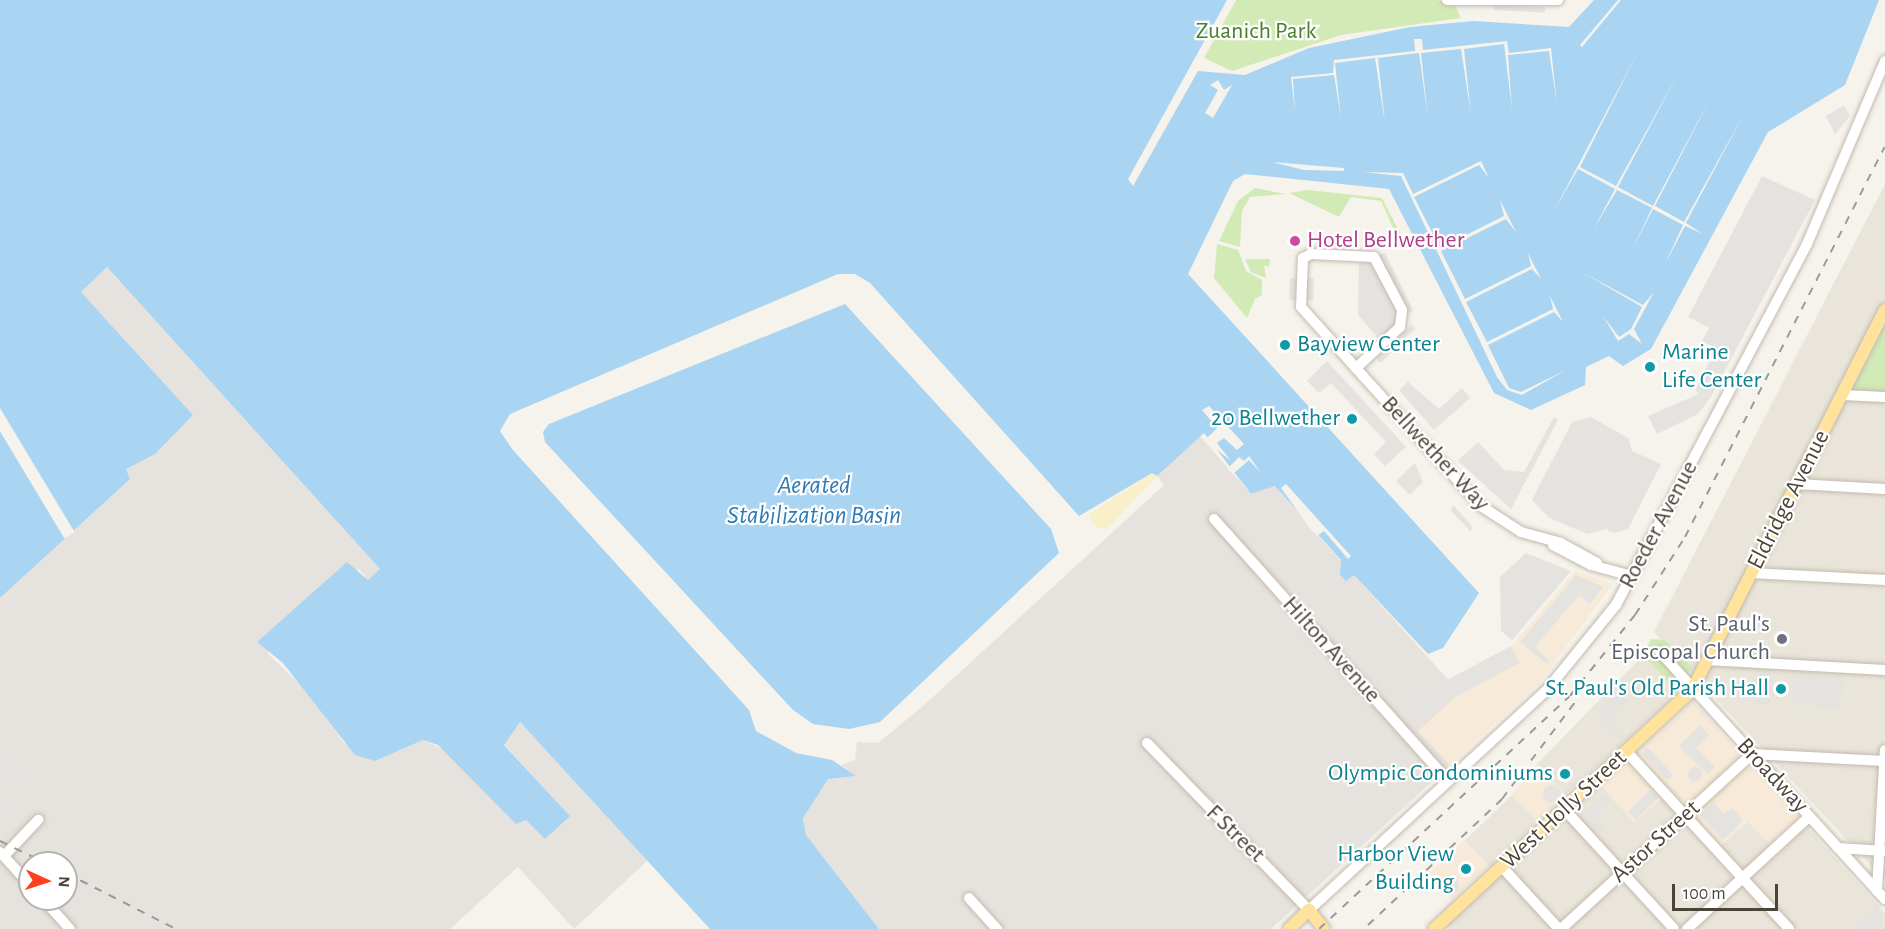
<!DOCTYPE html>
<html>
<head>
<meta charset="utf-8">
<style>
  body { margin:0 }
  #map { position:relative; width:1885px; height:929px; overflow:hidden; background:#f6f3ec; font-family:"Alegreya Sans",sans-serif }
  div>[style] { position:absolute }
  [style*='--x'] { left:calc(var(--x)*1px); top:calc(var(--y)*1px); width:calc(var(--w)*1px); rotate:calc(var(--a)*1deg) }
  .residential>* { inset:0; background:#eae5da; transform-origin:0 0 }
  .commercial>* { inset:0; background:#f7ead8; transform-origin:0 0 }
  .industrial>* { inset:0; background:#e6e2dd }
  .green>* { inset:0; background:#d2eab5 }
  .sand>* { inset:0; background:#f9efc9 }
  .parking>* { inset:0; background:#e5e3e0; transform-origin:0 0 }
  .round { border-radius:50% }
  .water>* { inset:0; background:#a9d4f2 }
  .pier>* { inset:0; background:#f6f3ec; transform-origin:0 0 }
  .roads { filter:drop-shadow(0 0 2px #c2bbae) drop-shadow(0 0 2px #c2bbae) }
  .minor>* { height:10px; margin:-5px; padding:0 5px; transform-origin:5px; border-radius:5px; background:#fff }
  .major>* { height:12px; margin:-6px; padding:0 6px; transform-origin:6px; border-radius:6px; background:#ffe39c }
  .rail>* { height:2px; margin-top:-1px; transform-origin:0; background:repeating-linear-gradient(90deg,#9a9a9a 0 8px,transparent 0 16px) }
  .dots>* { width:16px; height:16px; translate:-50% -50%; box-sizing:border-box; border:3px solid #fff; border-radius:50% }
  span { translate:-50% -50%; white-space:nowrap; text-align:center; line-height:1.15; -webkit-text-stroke:4.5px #fff; paint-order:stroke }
  .park-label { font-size:24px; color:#4a7f2a }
  .hotel-label { font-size:24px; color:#b23c85 }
  .left { translate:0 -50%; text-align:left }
  .culture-label { font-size:24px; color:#0d838f }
  .right { translate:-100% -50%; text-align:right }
  .street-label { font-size:24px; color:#4b4439 }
  .worship-label { font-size:24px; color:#5b616d }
  .water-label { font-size:26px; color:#2e7ab2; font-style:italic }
  .north { position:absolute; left:18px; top:851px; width:60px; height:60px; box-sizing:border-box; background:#fff; border:2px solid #b7b4b0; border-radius:50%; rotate:93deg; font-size:16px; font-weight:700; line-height:24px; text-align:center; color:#4b4439 }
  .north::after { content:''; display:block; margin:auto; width:21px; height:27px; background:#fc3f1d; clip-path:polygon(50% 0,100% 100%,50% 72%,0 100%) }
  .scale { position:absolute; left:1672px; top:884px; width:106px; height:27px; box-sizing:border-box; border:3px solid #4b4439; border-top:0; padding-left:8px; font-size:18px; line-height:21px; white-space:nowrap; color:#4b4439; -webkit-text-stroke:4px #fff; paint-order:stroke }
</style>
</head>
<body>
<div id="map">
  <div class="residential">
    <div style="clip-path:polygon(1885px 184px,1885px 881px,1654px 632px)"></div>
    <div style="clip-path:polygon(1643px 655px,1678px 693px,1565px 795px,1537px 764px)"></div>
    <div style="clip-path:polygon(1601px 785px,1634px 822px,1661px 799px,1712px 853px,1748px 821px,1806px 826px,1885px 913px,1885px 929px,1451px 929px,1446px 923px)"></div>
    <div style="left:1512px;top:795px;width:36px;height:66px;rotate:46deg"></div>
  </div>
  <div class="commercial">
    <div style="clip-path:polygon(1575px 571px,1613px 584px,1539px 683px,1450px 765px,1418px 731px,1514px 643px)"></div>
    <div style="clip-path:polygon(1693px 701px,1806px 826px,1778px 852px,1747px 821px,1712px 853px,1661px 799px,1634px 822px,1601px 785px)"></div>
    <div style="clip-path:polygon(1537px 764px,1565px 795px,1537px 821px,1512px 795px)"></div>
    <div style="left:1464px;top:841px;width:35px;height:48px;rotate:47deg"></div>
  </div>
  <div class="industrial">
    <div style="clip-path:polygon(evenodd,107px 267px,380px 569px,368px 580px,359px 569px,270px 631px,268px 654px,309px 693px,344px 743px,375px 761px,423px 740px,449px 752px,526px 820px,570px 816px,504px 744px,520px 722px,648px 860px,574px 929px,518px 867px,450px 929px,0 929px,0 598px,130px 479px,126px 469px,193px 415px,80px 291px,107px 267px,30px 863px,66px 863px,66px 899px,30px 899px,30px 863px)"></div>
    <div style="clip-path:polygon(1199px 435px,1251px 494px,1275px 486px,1341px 561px,1340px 575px,1346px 581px,1353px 574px,1460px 693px,1418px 731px,1450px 765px,1271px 929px,879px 929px,806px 835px,803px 817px,814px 794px,828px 779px,856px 776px,841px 765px,855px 760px,857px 742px,878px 743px,922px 707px,1164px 485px,1157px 476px)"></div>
  </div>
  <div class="green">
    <div style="clip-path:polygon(1236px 0,1436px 0,1454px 4px,1461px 18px,1341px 35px,1232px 71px,1204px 58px)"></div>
    <div style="clip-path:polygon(1255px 188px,1286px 194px,1250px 197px,1242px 211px,1240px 247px,1219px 241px,1238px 201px)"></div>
    <div style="clip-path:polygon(1308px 190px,1382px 198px,1400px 233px,1398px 239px,1381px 201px,1351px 197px,1339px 217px,1289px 193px)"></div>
    <div style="clip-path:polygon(1217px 244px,1238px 250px,1246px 271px,1262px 280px,1262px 295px,1255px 299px,1247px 318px,1214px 278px)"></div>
    <div style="clip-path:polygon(1245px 259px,1270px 259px,1269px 267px,1264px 265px,1266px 278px,1251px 272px)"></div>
    <div style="clip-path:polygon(1885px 321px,1885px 395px,1849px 393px)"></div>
    <div style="clip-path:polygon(1651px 639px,1665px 640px,1692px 667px,1678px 693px,1643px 655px)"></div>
  </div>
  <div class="sand">
    <div style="clip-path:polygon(1152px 473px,1157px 476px,1107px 529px,1095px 526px,1088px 515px)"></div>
  </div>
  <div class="parking">
    <div style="left:1494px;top:4px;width:51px;height:6px;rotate:3deg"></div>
    <div style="clip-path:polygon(1844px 105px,1850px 116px,1835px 134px,1826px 116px)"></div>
    <div style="clip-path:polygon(1762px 176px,1815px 200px,1711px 397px,1698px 414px,1657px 434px,1648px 416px,1699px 394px,1695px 390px,1716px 349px,1702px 341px,1709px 328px,1688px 317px)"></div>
    <div style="clip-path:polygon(1385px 253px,1413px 310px,1379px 339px,1358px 315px,1359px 260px)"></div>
    <div style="left:1290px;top:278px;width:24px;height:22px;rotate:2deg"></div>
    <div style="left:1411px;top:324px;width:6px;height:49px;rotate:45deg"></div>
    <div style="clip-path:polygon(1327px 361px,1406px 447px,1385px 466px,1374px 454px,1386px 442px,1331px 383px,1319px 393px,1307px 381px)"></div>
    <div style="clip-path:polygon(1408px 382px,1439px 409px,1462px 388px,1470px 398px,1434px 430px,1399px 390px)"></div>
    <div style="clip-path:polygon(1554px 417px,1558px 420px,1511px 509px,1458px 461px,1478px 442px,1504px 470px,1524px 472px)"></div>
    <div style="clip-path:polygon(1591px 417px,1628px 438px,1632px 451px,1661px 464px,1628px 529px,1614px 533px,1606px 529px,1588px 534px,1549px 518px,1532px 500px,1572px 422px)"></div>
    <div style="clip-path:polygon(1415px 463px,1423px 482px,1410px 495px,1396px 481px)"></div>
    <div style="clip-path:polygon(1453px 505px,1472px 526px,1471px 532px,1451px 511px)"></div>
    <div style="clip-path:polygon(1526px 553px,1571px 571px,1512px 640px,1501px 631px,1500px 577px)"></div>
    <div style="clip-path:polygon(1576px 575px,1603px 587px,1590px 604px,1579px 595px,1535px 647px,1550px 661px,1547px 664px,1520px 642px)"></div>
    <div style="left:1511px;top:646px;width:19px;height:121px;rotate:62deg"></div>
    <div style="left:1757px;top:671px;width:14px;height:33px;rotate:4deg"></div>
    <div style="left:1793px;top:673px;width:50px;height:32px;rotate:3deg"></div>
    <div style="clip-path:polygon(1620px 691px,1629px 701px,1610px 720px,1625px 737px,1621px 740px,1596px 714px)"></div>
    <div style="clip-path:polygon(1700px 725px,1709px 735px,1696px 748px,1715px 767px,1708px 775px,1679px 746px)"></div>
    <div style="clip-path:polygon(7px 747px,28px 774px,17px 784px,0 765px)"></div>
    <div style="left:1648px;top:748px;width:37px;height:8px;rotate:47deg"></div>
    <div class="round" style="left:1688px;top:767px;width:14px;height:14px"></div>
    <div class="round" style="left:1543px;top:785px;width:18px;height:18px"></div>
    <div style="left:1650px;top:790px;width:11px;height:31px;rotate:45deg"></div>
    <div style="clip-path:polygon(1604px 794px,1611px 801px,1596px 816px,1605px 826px,1599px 832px,1582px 815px)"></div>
    <div style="clip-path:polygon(0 798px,12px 810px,0 821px)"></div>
    <div style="clip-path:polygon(1713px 802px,1724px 814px,1732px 808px,1743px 821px,1723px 840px,1700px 815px)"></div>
    <div class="round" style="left:1439px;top:875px;width:20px;height:20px"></div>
    <div style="clip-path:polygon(1877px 908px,1885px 918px,1881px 929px,1853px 929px)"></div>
  </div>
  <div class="water">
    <div style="clip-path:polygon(0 0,1227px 0,1128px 179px,1133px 186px,1198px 71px,1245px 75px,1309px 48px,1410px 27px,1473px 21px,1569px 27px,1594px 0,1879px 0,1845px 85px,1768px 132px,1651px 349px,1623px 366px,1609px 356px,1586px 367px,1585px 385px,1531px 410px,1494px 393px,1389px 189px,1245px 174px,1233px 181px,1188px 274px,1479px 593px,1443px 648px,1428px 654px,1354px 575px,1346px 581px,1340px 575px,1341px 560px,1275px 486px,1251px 494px,1204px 433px,1157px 476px,1152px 473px,1079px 516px,870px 283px,855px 274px,838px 274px,510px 414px,500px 431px,512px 449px,749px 710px,756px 731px,796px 753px,832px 760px,856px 776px,828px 779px,803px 818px,806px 835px,879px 929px,710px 929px,520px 722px,504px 745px,570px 816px,545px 839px,526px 820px,516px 824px,438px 745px,423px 740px,375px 761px,355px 755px,283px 663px,257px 642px,347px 562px,368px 580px,380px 569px,107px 267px,81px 292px,193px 415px,155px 454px,126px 469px,130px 479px,0 598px)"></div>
    <div style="clip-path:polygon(845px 304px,1051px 529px,1059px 553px,880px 722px,849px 729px,813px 724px,793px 710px,545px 442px,543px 432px,549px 424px)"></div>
  </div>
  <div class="pier">
    <div style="clip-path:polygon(1618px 0,1621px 0,1582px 47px,1580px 45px)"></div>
    <div style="clip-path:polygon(1414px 39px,1422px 39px,1423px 50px,1507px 41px,1509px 53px,1551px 48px,1557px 105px,1549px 51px,1508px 55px,1512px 110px,1504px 44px,1464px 49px,1471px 114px,1461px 49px,1421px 53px,1428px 119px,1419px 53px,1378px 58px,1385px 124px,1375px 58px,1335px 63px,1341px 118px,1334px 75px,1293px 79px,1295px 112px,1291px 77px,1333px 73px,1334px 60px,1415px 51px)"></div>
    <div style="clip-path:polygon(1638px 52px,1580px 167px,1616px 186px,1678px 74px,1618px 187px,1653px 206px,1713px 93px,1655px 206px,1684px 222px,1746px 110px,1686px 223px,1703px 234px,1685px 226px,1664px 266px,1683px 225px,1653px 209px,1632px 250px,1652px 208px,1617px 190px,1593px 230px,1615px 189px,1578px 169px,1555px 209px)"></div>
    <div style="clip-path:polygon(1218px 80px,1224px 90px,1232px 85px,1213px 118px,1205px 113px,1218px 90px,1210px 85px)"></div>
    <div style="clip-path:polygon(1481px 161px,1489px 178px,1479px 165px,1414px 197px,1440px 248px,1504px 216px,1500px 200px,1516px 232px,1506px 219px,1441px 251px,1465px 299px,1531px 266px,1528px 253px,1541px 279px,1532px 269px,1466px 302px,1487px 342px,1553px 309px,1550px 296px,1563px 322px,1554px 312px,1488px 345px,1509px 388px,1521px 392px,1566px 370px,1522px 395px,1507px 390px,1497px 377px,1401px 176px,1363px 172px,1403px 173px,1413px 194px)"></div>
    <div style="clip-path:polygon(1272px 162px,1344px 168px,1344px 171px,1304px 170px)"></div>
    <div style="clip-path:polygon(1582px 272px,1643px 305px,1654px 292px,1634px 329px,1642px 344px,1629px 334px,1618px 341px,1603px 316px,1619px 337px,1631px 329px,1642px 307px)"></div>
    <div style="clip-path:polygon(1209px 406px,1244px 444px,1237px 450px,1224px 438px,1217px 443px,1231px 461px,1205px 440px,1217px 428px,1202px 410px)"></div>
    <div style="left:0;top:408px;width:145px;height:12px;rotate:59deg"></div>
    <div style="clip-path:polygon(1249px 456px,1261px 473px,1249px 460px,1233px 474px,1227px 469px,1239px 457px,1244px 461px)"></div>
    <div style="clip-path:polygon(1286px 484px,1351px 556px,1348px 559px,1324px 531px,1317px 536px,1309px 527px,1281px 488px)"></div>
  </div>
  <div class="roads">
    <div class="minor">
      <div style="--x:1447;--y:0;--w:111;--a:0"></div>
      <div style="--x:1356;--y:368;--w:60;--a:-43"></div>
      <div style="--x:1400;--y:327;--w:17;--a:-83"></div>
      <div style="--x:1402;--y:310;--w:60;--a:-117.8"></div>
      <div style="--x:1374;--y:257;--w:63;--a:-177.3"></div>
      <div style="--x:1311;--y:254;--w:9;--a:153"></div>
      <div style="--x:1303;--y:258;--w:49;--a:92.3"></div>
      <div style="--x:1301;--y:307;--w:82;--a:48"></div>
      <div style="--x:1356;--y:368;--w:11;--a:49"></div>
      <div style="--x:1363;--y:376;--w:176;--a:47.8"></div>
      <div style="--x:1481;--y:506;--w:48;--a:33"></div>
      <div style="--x:1521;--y:532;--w:41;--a:15.4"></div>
      <div style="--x:1561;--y:543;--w:41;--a:29.1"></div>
      <div style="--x:1842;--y:395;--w:43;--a:2.7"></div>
      <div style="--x:1797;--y:484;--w:88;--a:3.3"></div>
      <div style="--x:1214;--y:519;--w:351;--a:48.2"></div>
      <div style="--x:1553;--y:545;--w:43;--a:27.8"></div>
      <div style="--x:1591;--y:565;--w:42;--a:15"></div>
      <div style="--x:1751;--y:573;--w:134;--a:3"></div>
      <div style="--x:1660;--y:652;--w:334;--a:47.7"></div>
      <div style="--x:1707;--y:660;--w:178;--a:3.2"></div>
      <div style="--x:1147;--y:743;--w:233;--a:45.9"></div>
      <div style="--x:1309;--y:910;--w:16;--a:-43"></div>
      <div style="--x:1321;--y:899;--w:306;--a:-42.8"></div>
      <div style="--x:1546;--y:691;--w:111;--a:-50.9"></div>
      <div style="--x:1616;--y:605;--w:408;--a:-62.1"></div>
      <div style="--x:1807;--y:244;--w:199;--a:-66.9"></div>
      <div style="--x:1627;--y:752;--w:240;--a:47.5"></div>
      <div style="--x:1565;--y:810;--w:161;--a:47.5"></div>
      <div style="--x:1838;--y:848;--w:47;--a:3.7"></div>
      <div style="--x:0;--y:852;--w:45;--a:47.7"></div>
      <div style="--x:4;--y:856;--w:50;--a:-46.6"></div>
      <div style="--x:1502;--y:867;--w:84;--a:47.4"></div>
      <div style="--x:1877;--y:891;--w:141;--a:-86.8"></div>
      <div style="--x:969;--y:898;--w:42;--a:47.9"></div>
      <div style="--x:43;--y:899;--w:40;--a:48"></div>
      <div style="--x:1561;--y:929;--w:259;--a:-42.5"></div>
      <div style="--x:1752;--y:754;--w:132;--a:3"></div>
      <div style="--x:1687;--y:929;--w:166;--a:-42.6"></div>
    </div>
    <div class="major">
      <div style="--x:1289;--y:929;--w:28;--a:-44"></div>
      <div style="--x:1309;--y:910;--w:24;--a:52"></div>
      <div style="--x:1434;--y:929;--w:352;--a:-42.8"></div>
      <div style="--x:1692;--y:690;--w:426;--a:-63.1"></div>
    </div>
  </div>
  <div class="rail">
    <div style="--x:0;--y:841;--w:50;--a:26.1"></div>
    <div style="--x:66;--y:873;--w:123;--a:27"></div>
    <div style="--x:1368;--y:925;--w:184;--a:-43.2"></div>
    <div style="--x:1502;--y:799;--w:128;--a:-53"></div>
    <div style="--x:1319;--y:929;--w:342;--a:-42.9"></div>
    <div style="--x:1570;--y:696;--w:104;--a:-51.3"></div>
    <div style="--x:1635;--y:615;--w:93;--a:-57.3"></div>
    <div style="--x:1685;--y:537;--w:438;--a:-62.9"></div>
  </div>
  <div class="dots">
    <div style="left:1295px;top:241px;background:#d1479c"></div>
    <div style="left:1285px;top:345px;background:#0f9aa8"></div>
    <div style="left:1650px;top:367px;background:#0f9aa8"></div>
    <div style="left:1352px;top:419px;background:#0f9aa8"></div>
    <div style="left:1782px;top:639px;background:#6b7280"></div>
    <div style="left:1781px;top:689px;background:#0f9aa8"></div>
    <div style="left:1565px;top:774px;background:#0f9aa8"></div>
    <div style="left:1466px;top:869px;background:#0f9aa8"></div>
  </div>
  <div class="park-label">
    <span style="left:1256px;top:32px">Zuanich Park</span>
  </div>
  <div class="hotel-label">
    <span class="left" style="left:1307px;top:241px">Hotel Bellwether</span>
  </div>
  <div class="culture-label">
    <span class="left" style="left:1297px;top:345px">Bayview Center</span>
    <span class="left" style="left:1662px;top:367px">Marine<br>Life Center</span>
    <span class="right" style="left:1340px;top:419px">20 Bellwether</span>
    <span class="right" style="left:1769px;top:689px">St. Paul's Old Parish Hall</span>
    <span class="right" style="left:1553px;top:774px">Olympic Condominiums</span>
    <span class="right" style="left:1454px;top:869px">Harbor View<br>Building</span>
  </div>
  <div class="street-label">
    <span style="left:1435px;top:454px;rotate:47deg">Bellwether Way</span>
    <span style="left:1789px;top:500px;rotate:-63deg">Eldridge Avenue</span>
    <span style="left:1659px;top:525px;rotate:-62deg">Roeder Avenue</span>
    <span style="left:1331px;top:650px;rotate:48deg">Hilton Avenue</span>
    <span style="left:1772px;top:776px;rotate:47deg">Broadway</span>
    <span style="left:1564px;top:810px;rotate:-43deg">West Holly Street</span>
    <span style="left:1235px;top:834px;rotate:44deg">F Street</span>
    <span style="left:1656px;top:842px;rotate:-42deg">Astor Street</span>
  </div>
  <div class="worship-label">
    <span class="right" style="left:1770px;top:639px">St. Paul's<br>Episcopal Church</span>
  </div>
  <div class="water-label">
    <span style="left:814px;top:501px">Aerated<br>Stabilization Basin</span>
  </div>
  <div class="north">N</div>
  <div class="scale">100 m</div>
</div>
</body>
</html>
